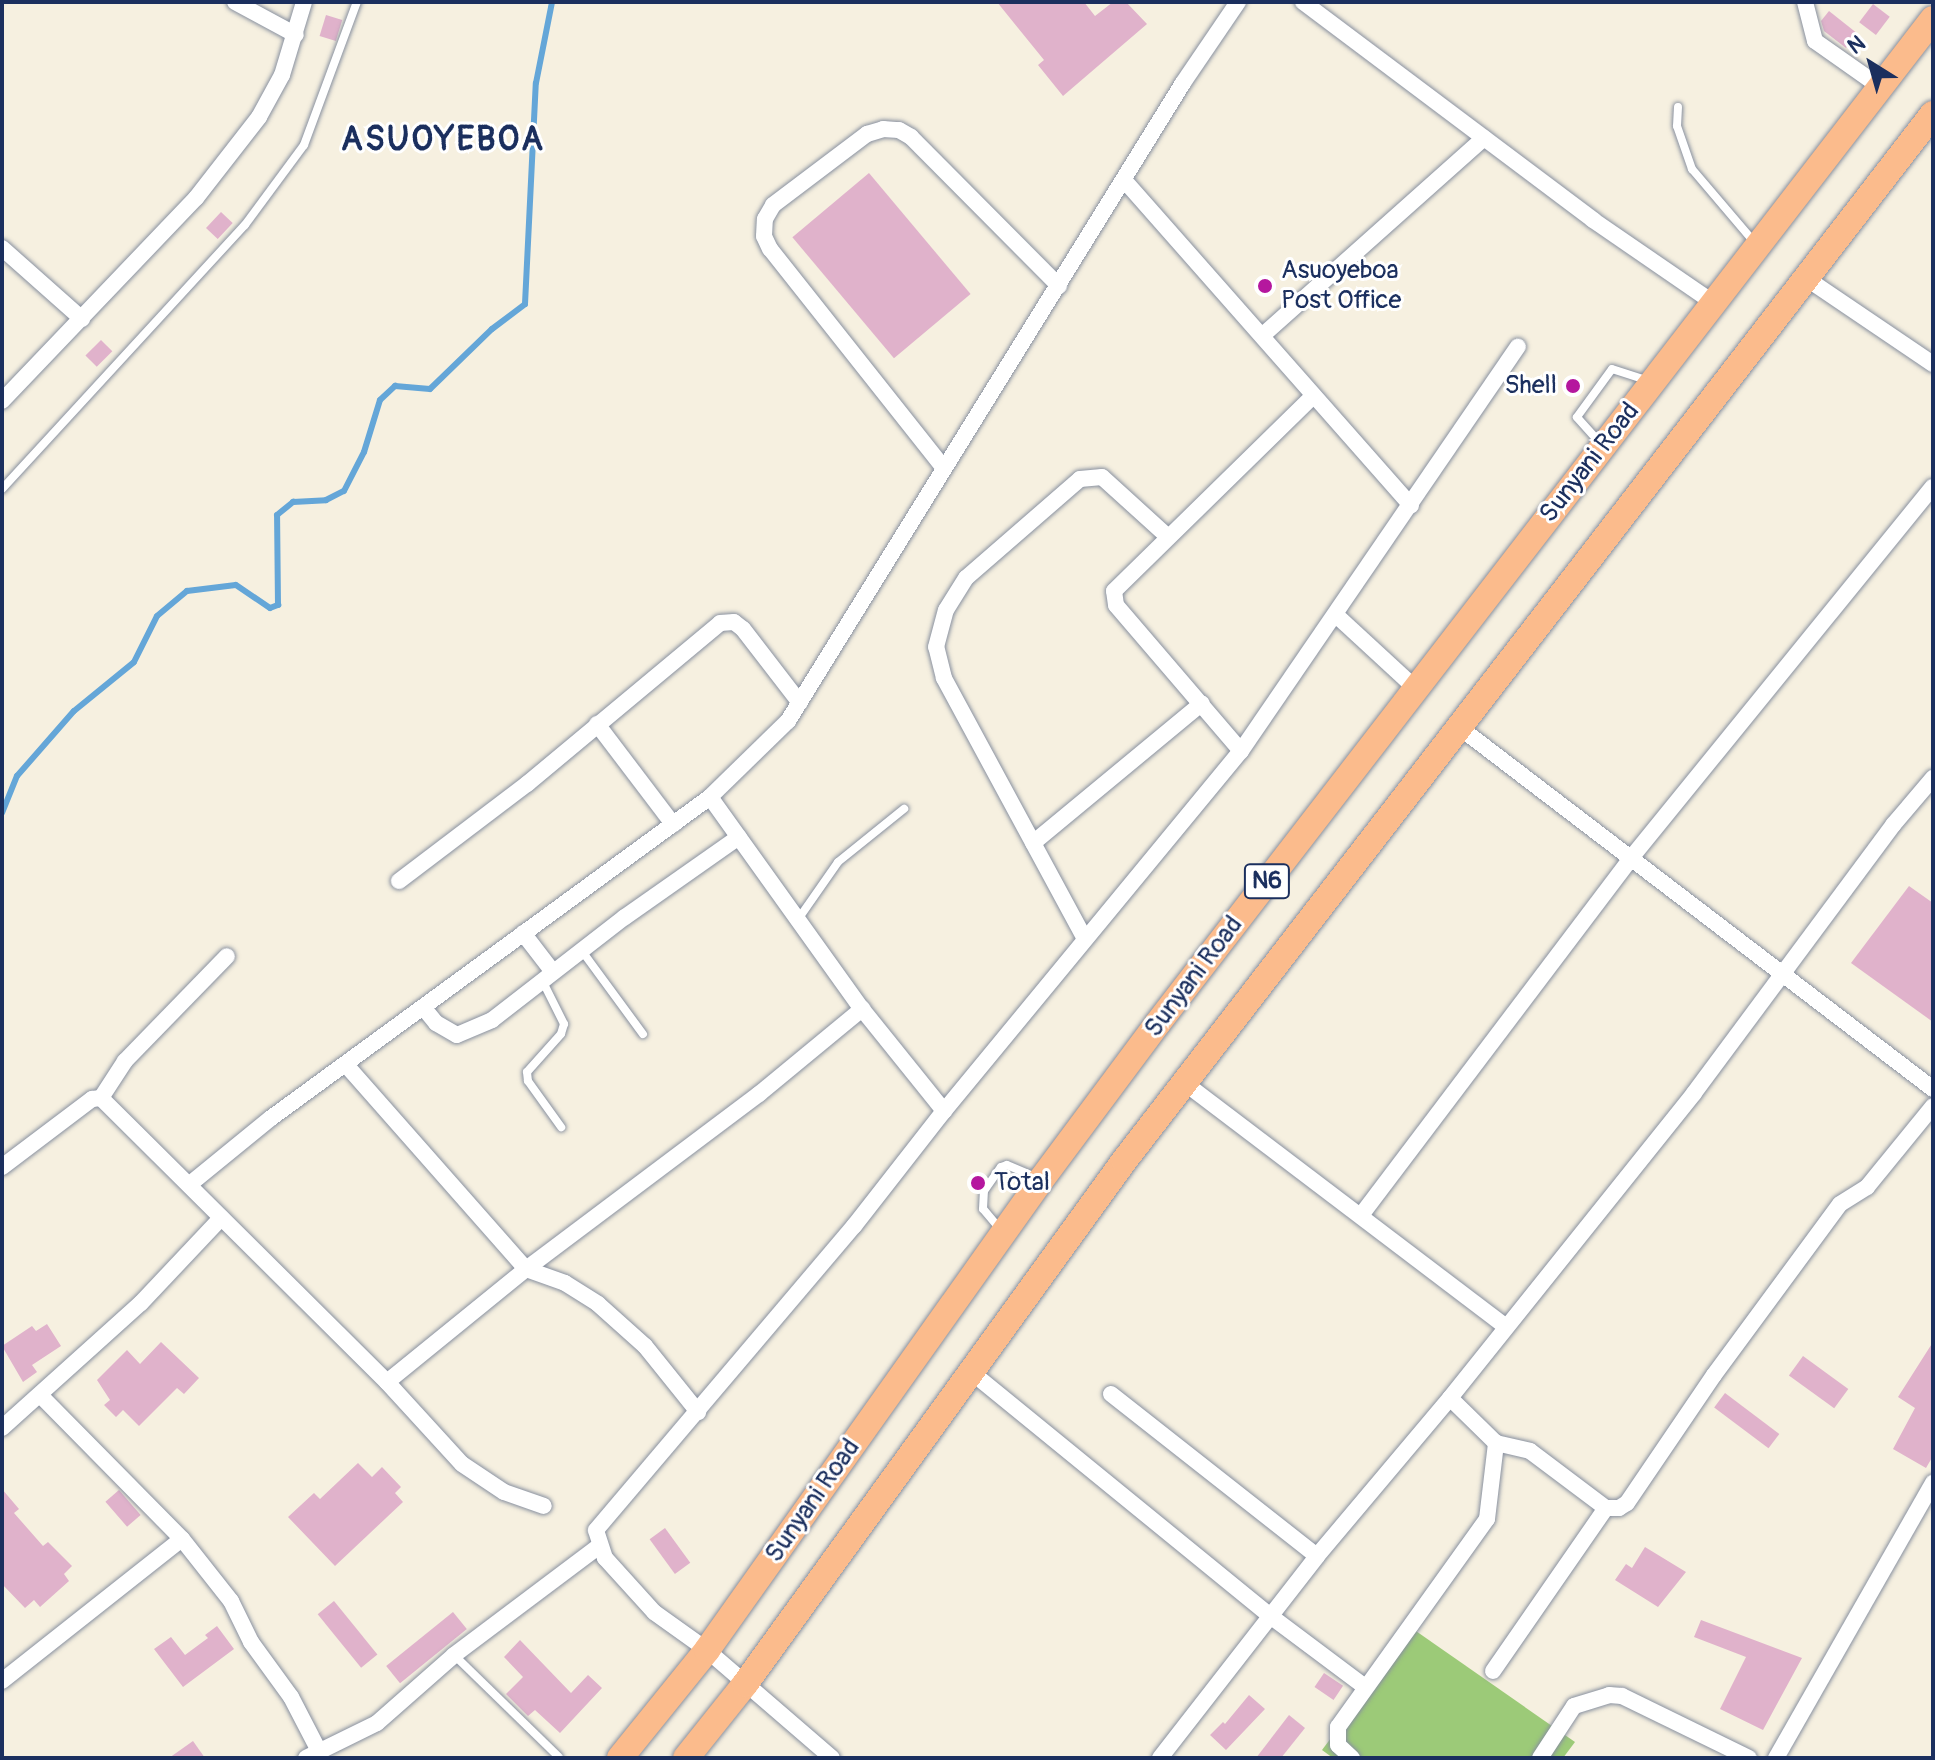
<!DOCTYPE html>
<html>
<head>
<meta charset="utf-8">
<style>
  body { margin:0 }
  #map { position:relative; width:1935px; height:1760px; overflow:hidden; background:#f6f0e0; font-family:Pangolin,sans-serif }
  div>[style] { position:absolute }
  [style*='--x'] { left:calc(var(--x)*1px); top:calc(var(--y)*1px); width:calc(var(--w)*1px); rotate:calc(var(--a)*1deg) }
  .green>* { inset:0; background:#9cca78 }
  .stream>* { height:6px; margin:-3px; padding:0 3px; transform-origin:3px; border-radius:3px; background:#64a6d8 }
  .building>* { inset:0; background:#e0b2cb; transform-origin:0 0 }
  .roads { filter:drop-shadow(0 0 2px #88909f) drop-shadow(0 0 2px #88909f) }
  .service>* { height:8px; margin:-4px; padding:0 4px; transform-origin:4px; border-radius:4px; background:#fff }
  .minor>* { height:16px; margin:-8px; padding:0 8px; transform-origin:8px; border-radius:8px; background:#fff }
  .primary>* { height:26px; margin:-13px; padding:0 13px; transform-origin:13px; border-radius:13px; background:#fbbb8c }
  .dots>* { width:22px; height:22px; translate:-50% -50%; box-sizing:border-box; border:4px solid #fff; border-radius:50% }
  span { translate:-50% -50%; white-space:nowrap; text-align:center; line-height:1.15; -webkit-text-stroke:6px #fff; paint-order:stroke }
  .shield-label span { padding:2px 6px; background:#fff; border:2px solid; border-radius:6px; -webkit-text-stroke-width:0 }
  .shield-label { font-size:24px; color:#1b2f5e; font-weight:700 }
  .poi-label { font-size:26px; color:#1b2f5e }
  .left { translate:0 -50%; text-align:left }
  .right { translate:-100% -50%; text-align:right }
  .street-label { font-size:26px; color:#1b2f5e }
  .district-label { font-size:34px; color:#1b2f5e; font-weight:700; letter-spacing:2px }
  .frame { position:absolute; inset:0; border:4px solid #1b2f5e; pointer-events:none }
  .north { position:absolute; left:1831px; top:24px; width:80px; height:80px; -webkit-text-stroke:6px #fff; paint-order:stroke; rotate:323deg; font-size:22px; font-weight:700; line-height:32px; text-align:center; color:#1b2f5e }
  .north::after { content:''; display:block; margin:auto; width:28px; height:36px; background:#1b2f5e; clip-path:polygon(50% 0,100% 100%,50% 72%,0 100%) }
</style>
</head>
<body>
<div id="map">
  <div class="green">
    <div style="clip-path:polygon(1413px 1629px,1575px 1742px,1563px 1758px,1333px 1758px,1322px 1750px)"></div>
  </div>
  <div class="stream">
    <div style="--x:2;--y:813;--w:40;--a:-68"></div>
    <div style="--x:17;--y:776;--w:86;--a:-48.8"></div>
    <div style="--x:74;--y:711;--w:77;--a:-39.2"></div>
    <div style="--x:134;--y:662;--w:51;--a:-63.4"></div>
    <div style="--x:157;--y:616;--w:39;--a:-40"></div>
    <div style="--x:187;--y:591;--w:49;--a:-7"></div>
    <div style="--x:236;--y:585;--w:41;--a:34.1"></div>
    <div style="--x:270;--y:608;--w:9;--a:-21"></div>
    <div style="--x:278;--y:605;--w:90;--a:-90.6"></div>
    <div style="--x:277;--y:515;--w:21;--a:-39"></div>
    <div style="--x:293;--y:502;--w:33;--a:-3"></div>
    <div style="--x:326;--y:500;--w:20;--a:-27"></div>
    <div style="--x:344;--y:491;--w:44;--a:-62.9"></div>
    <div style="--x:364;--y:452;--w:54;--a:-72.9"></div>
    <div style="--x:380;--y:400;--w:21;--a:-43"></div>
    <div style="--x:395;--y:386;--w:35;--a:5"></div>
    <div style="--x:430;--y:389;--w:86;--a:-44.1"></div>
    <div style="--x:492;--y:329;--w:41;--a:-37.1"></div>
    <div style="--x:525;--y:304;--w:221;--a:-87.2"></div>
    <div style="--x:536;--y:83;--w:83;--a:-78.8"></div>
  </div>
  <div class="building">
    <div style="clip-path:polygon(997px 2px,1084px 2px,1095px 16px,1113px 2px,1126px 2px,1147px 24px,1063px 96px,1038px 65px,1044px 60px)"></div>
    <div style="left:1873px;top:4px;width:21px;height:23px;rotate:37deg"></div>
    <div style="clip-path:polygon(1829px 11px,1858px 34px,1846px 48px,1824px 31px,1821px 21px)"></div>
    <div style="left:326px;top:15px;width:17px;height:22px;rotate:17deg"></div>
    <div style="left:869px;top:173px;width:158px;height:100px;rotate:50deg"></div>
    <div style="left:221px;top:212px;width:16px;height:22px;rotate:43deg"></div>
    <div style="left:101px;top:340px;width:16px;height:22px;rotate:45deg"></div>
    <div style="clip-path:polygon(1909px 886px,1933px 903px,1933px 1022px,1851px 963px)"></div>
    <div style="clip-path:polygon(47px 1324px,61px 1346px,32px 1365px,37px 1372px,23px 1382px,2px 1346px,32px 1326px,36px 1331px)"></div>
    <div style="clip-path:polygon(161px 1342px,199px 1378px,184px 1394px,177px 1388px,139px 1426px,123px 1410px,116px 1417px,104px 1405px,110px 1400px,97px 1380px,127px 1350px,140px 1364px)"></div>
    <div style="clip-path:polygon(1933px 1342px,1933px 1456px,1926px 1468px,1893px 1449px,1915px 1408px,1898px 1397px)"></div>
    <div style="left:1803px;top:1356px;width:56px;height:24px;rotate:36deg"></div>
    <div style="left:1725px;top:1393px;width:68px;height:18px;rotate:37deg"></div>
    <div style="clip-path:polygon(358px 1463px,372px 1477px,382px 1467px,401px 1487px,395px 1493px,403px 1502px,335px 1566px,288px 1517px,314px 1493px,320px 1499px)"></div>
    <div style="clip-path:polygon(2px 1489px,19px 1509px,14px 1513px,43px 1546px,48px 1542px,72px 1566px,64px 1574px,69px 1581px,40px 1607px,34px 1600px,25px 1608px,2px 1584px)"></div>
    <div style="left:119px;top:1490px;width:33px;height:18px;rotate:49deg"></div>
    <div style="left:665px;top:1528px;width:43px;height:19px;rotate:54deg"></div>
    <div style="clip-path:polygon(1645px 1547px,1686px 1572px,1658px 1607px,1615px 1580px,1626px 1564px,1632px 1568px)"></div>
    <div style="left:334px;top:1601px;width:69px;height:21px;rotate:51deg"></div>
    <div style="left:453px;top:1612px;width:22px;height:86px;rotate:51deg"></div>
    <div style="clip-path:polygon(1701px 1620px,1802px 1658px,1763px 1730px,1720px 1709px,1746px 1657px,1694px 1637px)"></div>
    <div style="clip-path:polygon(217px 1626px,234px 1649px,183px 1687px,154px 1649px,171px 1637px,185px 1655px,208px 1638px,205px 1635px)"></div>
    <div style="clip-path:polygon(520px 1640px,571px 1693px,588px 1675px,602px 1688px,560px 1733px,535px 1710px,528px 1716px,506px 1694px,523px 1677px,504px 1657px)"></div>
    <div style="left:1324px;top:1673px;width:23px;height:17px;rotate:34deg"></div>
    <div style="clip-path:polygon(1249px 1695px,1265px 1709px,1226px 1750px,1210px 1735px,1223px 1722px,1225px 1724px)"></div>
    <div style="clip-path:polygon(1289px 1715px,1305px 1728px,1281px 1758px,1256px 1758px)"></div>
    <div style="clip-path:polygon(193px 1741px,205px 1758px,169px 1758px)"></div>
  </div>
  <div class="roads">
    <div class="service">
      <div style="--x:1678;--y:107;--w:19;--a:93"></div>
      <div style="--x:1677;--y:126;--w:46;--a:70.8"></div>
      <div style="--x:1692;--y:169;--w:97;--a:49.6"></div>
      <div style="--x:1601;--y:444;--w:36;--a:-132"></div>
      <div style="--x:1577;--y:417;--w:59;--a:-53.9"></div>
      <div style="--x:1612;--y:369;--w:39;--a:18"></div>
      <div style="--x:2;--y:489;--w:359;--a:-47.4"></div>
      <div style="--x:245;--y:225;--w:99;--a:-53.6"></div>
      <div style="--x:304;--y:145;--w:153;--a:-69.7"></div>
      <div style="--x:799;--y:918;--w:68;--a:-55.1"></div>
      <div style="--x:838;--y:862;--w:85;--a:-38.8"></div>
      <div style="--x:582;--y:951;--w:103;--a:53.7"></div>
      <div style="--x:543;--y:982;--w:47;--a:63.4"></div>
      <div style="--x:564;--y:1024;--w:10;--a:107"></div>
      <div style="--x:561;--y:1034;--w:51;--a:131.8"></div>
      <div style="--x:527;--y:1072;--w:9;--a:84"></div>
      <div style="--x:528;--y:1081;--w:57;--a:54.3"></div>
      <div style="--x:1000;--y:1229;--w:26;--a:-130"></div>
      <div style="--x:983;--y:1209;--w:18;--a:-87"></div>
      <div style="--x:984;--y:1191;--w:29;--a:-55"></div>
      <div style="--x:1001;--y:1167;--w:6;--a:-18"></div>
      <div style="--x:1007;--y:1165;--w:34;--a:23"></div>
      <div style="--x:454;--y:1655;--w:146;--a:44.2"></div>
    </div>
    <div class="minor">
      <div style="--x:235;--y:2;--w:69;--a:28.4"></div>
      <div style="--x:1303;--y:2;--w:363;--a:36.9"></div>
      <div style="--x:1593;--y:220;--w:148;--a:34.5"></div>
      <div style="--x:1805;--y:2;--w:40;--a:75.6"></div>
      <div style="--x:1815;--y:41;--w:78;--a:35.1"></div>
      <div style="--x:1124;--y:180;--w:434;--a:48.6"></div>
      <div style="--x:2;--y:248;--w:107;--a:41.6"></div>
      <div style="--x:1806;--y:278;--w:153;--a:34.1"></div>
      <div style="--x:1263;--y:335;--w:296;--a:-41.7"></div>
      <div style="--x:2;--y:401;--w:281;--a:-46.3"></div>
      <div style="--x:196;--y:198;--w:103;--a:-52.1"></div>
      <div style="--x:259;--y:117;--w:48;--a:-61.3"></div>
      <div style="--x:282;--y:75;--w:76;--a:-73.2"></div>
      <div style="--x:943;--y:467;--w:278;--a:-128.4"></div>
      <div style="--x:770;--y:249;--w:14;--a:-115"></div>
      <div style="--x:764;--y:236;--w:17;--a:-87"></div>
      <div style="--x:765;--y:219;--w:16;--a:-60"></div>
      <div style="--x:773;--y:205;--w:118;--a:-37.1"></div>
      <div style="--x:867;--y:134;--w:17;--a:-17"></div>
      <div style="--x:883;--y:129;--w:16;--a:4"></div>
      <div style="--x:899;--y:130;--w:14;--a:30"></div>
      <div style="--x:911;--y:137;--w:210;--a:45.2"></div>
      <div style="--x:1336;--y:615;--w:108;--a:42.7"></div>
      <div style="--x:597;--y:724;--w:126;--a:52.8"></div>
      <div style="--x:1459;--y:727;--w:596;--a:37.37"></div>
      <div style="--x:1241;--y:751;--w:192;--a:-130.6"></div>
      <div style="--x:1116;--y:605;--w:14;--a:-98"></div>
      <div style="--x:1114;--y:591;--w:279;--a:-44.4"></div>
      <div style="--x:710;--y:797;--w:261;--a:54.4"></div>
      <div style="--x:862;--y:1009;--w:131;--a:51.2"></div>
      <div style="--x:1033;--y:843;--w:219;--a:-39.6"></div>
      <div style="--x:399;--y:881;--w:161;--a:-37.2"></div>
      <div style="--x:527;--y:784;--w:251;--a:-39.8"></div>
      <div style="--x:720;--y:623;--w:14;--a:-4"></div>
      <div style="--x:734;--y:622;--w:11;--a:38"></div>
      <div style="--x:743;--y:629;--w:93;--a:52.4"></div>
      <div style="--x:523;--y:933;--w:49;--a:52.4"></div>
      <div style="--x:1085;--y:939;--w:297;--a:-118.4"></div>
      <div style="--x:944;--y:678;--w:32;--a:-104"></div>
      <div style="--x:936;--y:647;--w:38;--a:-75"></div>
      <div style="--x:946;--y:610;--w:38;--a:-58"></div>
      <div style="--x:966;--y:578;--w:151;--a:-41"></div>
      <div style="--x:1080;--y:479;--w:22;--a:-5"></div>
      <div style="--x:1102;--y:477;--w:88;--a:42.2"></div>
      <div style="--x:423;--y:1007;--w:21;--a:51"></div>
      <div style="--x:436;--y:1023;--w:24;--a:30"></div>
      <div style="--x:457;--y:1035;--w:38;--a:-23"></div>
      <div style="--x:492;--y:1020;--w:168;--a:-37.8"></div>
      <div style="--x:625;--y:917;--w:139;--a:-35.1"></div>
      <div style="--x:347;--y:1066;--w:271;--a:48.6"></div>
      <div style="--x:526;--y:1269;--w:41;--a:19.7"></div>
      <div style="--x:565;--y:1283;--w:39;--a:32"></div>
      <div style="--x:598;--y:1304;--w:63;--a:41.8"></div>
      <div style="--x:645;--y:1346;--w:85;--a:51.2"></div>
      <div style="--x:1186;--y:1084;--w:400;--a:37.2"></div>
      <div style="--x:101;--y:1098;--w:403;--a:44.8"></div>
      <div style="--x:387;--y:1382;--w:111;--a:47.6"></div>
      <div style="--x:462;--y:1464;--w:50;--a:33.7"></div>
      <div style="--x:504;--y:1492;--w:42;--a:19.3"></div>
      <div style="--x:2;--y:1167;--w:113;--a:-37.1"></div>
      <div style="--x:92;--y:1099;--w:9;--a:-6"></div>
      <div style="--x:101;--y:1098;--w:44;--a:-57"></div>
      <div style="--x:125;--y:1061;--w:146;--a:-45.8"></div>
      <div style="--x:190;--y:1184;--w:104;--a:-39.2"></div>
      <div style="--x:271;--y:1118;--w:544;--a:-36.17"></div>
      <div style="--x:710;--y:797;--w:109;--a:-44.3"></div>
      <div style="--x:788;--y:721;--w:750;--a:-58.24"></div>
      <div style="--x:1183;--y:83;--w:98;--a:-55.8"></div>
      <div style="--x:1362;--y:1214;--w:446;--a:-52.9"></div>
      <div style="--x:1631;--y:858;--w:478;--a:-50.9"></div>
      <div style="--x:970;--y:1371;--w:386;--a:39.2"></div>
      <div style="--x:1269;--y:1615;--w:119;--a:36.8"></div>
      <div style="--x:387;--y:1382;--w:179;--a:-39.1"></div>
      <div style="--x:526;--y:1269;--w:291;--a:-36.9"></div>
      <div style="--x:759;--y:1094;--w:134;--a:-39.5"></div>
      <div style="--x:1111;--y:1394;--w:262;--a:38.2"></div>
      <div style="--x:41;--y:1396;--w:201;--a:45.4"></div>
      <div style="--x:182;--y:1539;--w:79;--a:51.7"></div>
      <div style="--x:231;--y:1601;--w:46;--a:64"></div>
      <div style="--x:251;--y:1642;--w:68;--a:54"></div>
      <div style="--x:291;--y:1697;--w:59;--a:62.6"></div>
      <div style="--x:2;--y:1428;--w:187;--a:-42"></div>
      <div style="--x:141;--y:1303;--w:117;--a:-46.7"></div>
      <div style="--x:1496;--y:1443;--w:35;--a:13"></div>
      <div style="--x:1530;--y:1451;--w:95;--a:36.9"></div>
      <div style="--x:1606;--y:1508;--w:13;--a:0"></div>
      <div style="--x:1619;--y:1508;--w:9;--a:-32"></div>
      <div style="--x:1627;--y:1503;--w:155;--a:-55.8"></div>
      <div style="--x:1714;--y:1375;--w:212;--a:-53.6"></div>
      <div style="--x:1840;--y:1204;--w:32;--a:-32"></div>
      <div style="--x:1867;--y:1187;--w:104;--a:-50.8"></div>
      <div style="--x:1493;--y:1671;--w:198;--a:-55.3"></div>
      <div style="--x:2;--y:1681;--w:229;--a:-38.3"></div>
      <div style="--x:306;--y:1758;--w:79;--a:-26.2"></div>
      <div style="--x:377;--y:1723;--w:103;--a:-41.4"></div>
      <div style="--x:454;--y:1655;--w:181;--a:-36.9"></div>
      <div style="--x:832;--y:1758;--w:165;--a:-139.2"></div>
      <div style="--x:707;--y:1650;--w:65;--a:-144.4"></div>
      <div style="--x:654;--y:1612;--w:73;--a:-132.2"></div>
      <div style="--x:605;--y:1558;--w:29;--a:-108"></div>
      <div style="--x:596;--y:1530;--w:399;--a:-49.7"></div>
      <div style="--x:854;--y:1226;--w:146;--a:-52"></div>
      <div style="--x:944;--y:1111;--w:467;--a:-50.5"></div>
      <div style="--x:1241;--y:751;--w:490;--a:-55.6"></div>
      <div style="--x:1160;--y:1758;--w:256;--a:-52.1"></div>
      <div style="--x:1317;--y:1556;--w:207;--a:-49.9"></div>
      <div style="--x:1450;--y:1398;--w:391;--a:-51.3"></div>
      <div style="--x:1694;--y:1093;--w:334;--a:-53.4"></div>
      <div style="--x:1893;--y:825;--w:62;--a:-49.6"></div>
      <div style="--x:1352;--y:1758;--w:19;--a:-137"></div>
      <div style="--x:1338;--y:1745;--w:18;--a:-90"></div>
      <div style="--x:1338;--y:1727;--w:256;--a:-54.4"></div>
      <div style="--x:1487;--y:1519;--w:77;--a:-83.2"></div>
      <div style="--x:1496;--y:1443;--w:64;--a:-135.6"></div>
      <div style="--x:1540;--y:1758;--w:62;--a:-56.8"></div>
      <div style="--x:1574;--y:1706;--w:37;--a:-17"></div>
      <div style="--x:1609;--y:1695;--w:13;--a:4"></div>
      <div style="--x:1622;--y:1696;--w:141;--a:26"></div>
      <div style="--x:1776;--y:1758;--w:317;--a:-60.3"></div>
    </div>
    <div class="primary">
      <div style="--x:620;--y:1758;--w:139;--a:-51.1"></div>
      <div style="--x:707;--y:1650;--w:577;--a:-54.6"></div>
      <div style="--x:1041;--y:1180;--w:196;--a:-53.3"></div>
      <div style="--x:1158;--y:1023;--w:1268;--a:-52.34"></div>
      <div style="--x:686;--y:1758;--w:95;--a:-51.4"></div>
      <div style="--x:745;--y:1684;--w:646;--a:-54.07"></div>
      <div style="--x:1124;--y:1161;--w:1323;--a:-52.31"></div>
    </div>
  </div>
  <div class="dots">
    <div style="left:1265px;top:286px;background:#b5179e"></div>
    <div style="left:1573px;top:386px;background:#b5179e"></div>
    <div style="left:978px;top:1183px;background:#b5179e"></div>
  </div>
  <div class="shield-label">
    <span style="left:1267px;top:881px">N6</span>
  </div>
  <div class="poi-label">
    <span class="left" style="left:1281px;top:286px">Asuoyeboa<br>Post Office</span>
    <span class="right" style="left:1557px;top:386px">Shell</span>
    <span class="left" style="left:994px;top:1183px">Total</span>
  </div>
  <div class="street-label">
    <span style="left:1590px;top:463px;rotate:-52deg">Sunyani Road</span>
    <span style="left:1194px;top:977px;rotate:-53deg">Sunyani Road</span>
    <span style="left:813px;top:1501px;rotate:-55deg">Sunyani Road</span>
  </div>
  <div class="district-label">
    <span style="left:443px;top:140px">ASUOYEBOA</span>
  </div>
  <div class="frame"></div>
  <div class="north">N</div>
</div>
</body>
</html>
